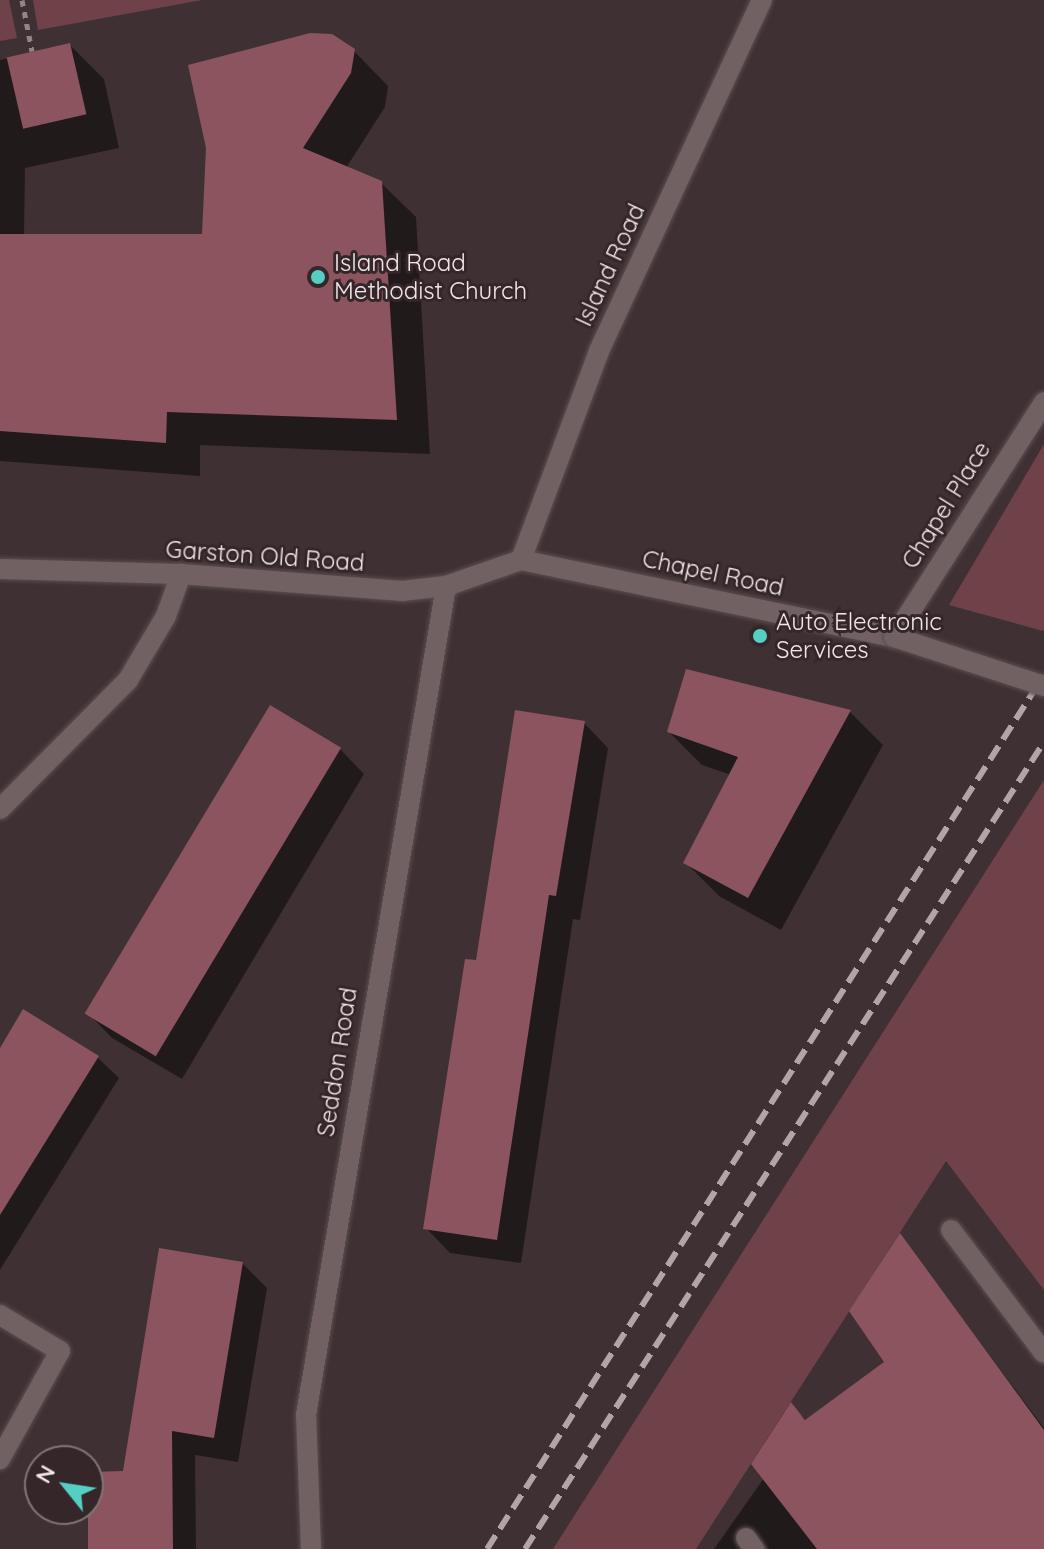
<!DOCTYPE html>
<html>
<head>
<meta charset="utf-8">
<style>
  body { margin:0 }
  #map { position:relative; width:1044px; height:1549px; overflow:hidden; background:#3f3133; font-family:Quicksand,sans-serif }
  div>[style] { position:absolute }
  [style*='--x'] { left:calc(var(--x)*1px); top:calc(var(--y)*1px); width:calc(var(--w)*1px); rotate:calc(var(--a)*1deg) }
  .green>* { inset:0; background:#6f424a }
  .shadow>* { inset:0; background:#0007 }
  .building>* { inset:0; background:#8b545e; transform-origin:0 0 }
  .path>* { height:5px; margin-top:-2.5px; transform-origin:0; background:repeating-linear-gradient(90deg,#918586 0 6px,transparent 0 12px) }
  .roads { filter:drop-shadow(0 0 2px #5b4e50) drop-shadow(0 0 2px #5b4e50) }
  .lane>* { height:20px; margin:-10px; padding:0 10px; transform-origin:10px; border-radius:10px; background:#726163 }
  .street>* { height:20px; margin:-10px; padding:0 10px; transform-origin:10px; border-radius:10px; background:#726163 }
  .rail>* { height:6px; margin-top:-3px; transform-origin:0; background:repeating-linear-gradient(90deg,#b1a6a7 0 16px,transparent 0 24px) }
  .bridges { filter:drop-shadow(0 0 2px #5b4e50) drop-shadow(0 0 2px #5b4e50) }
  .street-bridge>* { height:20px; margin:-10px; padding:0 10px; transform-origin:10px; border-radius:10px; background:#726163 }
  .dots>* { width:22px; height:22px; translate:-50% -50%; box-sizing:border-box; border:4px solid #352729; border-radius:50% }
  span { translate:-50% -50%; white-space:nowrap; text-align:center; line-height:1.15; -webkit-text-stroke:6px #352729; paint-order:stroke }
  .poi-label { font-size:24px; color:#f1e7e8 }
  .left { translate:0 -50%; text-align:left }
  .street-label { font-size:24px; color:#f1e7e8 }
  .north { position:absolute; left:24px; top:1445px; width:80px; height:80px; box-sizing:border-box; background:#352729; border:2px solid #807475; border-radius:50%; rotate:300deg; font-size:22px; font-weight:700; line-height:32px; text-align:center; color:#f1e7e8 }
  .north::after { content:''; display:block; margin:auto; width:28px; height:36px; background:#55cec4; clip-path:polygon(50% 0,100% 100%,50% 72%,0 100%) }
</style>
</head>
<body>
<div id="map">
  <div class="green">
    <div style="clip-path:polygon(0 0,9px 0,17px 38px,0 41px)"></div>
    <div style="clip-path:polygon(33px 0,202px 0,38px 30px)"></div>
    <div style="clip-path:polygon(1044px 444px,1044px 630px,1043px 631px,949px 605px)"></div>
    <div style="clip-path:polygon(1044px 780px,1044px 1290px,946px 1161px,696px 1549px,553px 1549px)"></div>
  </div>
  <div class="shadow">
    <div style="clip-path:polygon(70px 45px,104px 79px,119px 148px,25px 168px,24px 236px,204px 236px,354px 51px,388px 86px,385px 107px,346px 168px,381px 183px,416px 217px,430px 454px,200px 445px,200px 476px,0 461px,0 60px)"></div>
    <div style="clip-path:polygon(687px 671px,850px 712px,883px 745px,781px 930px,719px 896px,686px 863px,731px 775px,702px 765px,669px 732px)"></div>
    <div style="clip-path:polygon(584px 723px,608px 748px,580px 920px,573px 919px,521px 1263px,450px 1253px,426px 1228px,478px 962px)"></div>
    <div style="clip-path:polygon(340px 749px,364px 774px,182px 1079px,112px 1038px,88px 1013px)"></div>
    <div style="clip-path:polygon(24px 1012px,98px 1058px,119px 1078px,0 1270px,0 1051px)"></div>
    <div style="clip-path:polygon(900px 1236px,1044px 1428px,1044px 1549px,769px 1549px,762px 1542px,756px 1549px,714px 1549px,764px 1478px,791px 1405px,807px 1421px,887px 1362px)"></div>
    <div style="clip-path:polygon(242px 1263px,267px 1288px,238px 1462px,195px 1455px,196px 1549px,90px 1549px,125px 1473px)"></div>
  </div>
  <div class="building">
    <div style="clip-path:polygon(310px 33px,332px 34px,355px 49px,351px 73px,303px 148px,382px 181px,397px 420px,167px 412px,166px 443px,0 431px,0 234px,202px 234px,206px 148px,188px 65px)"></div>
    <div style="left:70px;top:43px;width:73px;height:65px;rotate:77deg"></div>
    <div style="clip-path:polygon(686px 669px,851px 710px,748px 898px,683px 863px,738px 757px,667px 732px)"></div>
    <div style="left:270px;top:705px;width:83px;height:360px;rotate:31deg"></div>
    <div style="clip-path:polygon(515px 710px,585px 721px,556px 896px,549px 895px,497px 1240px,423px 1229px,465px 959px,476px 960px)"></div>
    <div style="clip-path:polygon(23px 1009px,99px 1056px,0 1215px,0 1048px)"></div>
    <div style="clip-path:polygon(900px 1233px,1044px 1430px,1044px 1549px,817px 1549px,751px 1464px,791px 1402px,805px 1420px,884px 1362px,849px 1311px)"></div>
    <div style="clip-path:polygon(159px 1248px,243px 1262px,214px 1438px,172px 1431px,173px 1549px,88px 1549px,88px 1472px,123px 1471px)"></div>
  </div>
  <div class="path">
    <div style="--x:22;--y:0;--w:52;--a:78.9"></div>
  </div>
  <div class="roads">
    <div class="lane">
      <div style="--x:0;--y:1315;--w:70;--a:31"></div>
      <div style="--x:60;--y:1351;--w:124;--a:119.1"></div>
    </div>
    <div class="street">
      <div style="--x:521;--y:560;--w:381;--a:11.7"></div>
      <div style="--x:894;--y:637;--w:279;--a:-57.4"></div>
      <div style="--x:521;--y:560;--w:223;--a:-69.5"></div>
      <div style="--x:599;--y:351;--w:387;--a:-65.1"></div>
      <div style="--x:0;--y:569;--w:181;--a:1.6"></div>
      <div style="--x:181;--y:574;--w:222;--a:4.4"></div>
      <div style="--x:402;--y:591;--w:44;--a:-6.5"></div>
      <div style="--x:446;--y:586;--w:79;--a:-19.1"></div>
      <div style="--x:0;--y:809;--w:182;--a:-45.2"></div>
      <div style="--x:128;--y:680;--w:74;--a:-59.3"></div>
      <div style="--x:166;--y:616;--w:45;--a:-70.3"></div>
      <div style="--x:951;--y:1230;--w:154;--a:52.9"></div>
      <div style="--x:746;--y:1538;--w:14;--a:54"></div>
      <div style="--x:311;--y:1549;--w:134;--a:-92.1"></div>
      <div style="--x:306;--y:1415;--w:841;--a:-80.41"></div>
    </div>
  </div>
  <div class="rail">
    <div style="--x:487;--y:1549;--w:1036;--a:-57.49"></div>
    <div style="--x:525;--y:1549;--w:959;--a:-57.25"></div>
  </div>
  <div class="bridges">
    <div class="street-bridge">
      <div style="--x:894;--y:637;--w:158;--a:18.1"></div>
    </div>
  </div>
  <div class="dots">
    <div style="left:318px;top:277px;background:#55cec4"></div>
    <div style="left:760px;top:636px;background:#55cec4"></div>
  </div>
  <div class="poi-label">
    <span class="left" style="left:334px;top:277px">Island Road<br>Methodist Church</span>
    <span class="left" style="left:776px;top:636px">Auto Electronic<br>Services</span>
  </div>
  <div class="street-label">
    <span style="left:610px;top:265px;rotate:-65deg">Island Road</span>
    <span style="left:946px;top:505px;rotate:-58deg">Chapel Place</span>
    <span style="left:265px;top:556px;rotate:4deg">Garston Old Road</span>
    <span style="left:713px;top:573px;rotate:12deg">Chapel Road</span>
    <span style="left:337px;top:1062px;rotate:-81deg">Seddon Road</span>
  </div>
  <div class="north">N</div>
</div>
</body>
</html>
